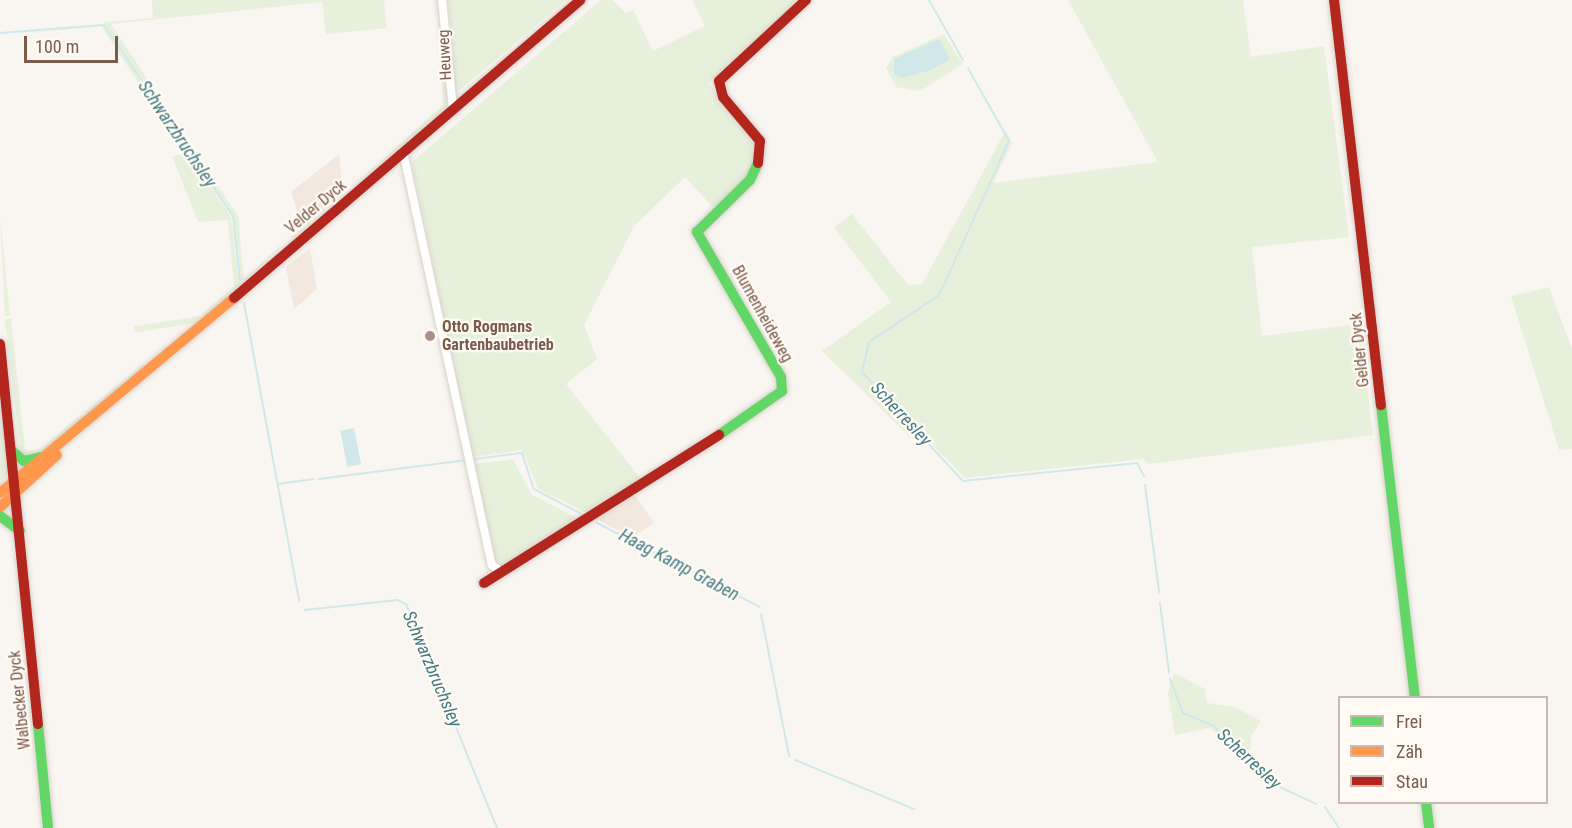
<!DOCTYPE html>
<html>
<head>
<meta charset="utf-8">
<style>
  body { margin:0 }
  #map { position:relative; width:1572px; height:828px; overflow:hidden; background:#f9f5f0; font-family:"Roboto Condensed",sans-serif }
  div>[style] { position:absolute }
  [style*='--x'] { left:calc(var(--x)*1px); top:calc(var(--y)*1px); width:calc(var(--w)*1px); rotate:calc(var(--a)*1deg) }
  .residential>* { inset:0; background:#f2e8de }
  .green>* { inset:0; background:#e7f0db; transform-origin:0 0 }
  .water>* { inset:0; background:#d0e8ea; transform-origin:0 0 }
  .stream>* { height:2px; margin:-1px; padding:0 1px; transform-origin:1px; border-radius:1px; background:#d0e8ea }
  .roads { filter:drop-shadow(0 0 2px #d7d1cb) drop-shadow(0 0 2px #d7d1cb) }
  .street>* { height:8px; margin:-4px; padding:0 4px; transform-origin:4px; border-radius:4px; background:#fefefd }
  .fast>* { height:10px; margin:-5px; padding:0 5px; transform-origin:5px; border-radius:5px; background:#63d668 }
  .slow>* { height:10px; margin:-5px; padding:0 5px; transform-origin:5px; border-radius:5px; background:#ff974d }
  .jam>* { height:10px; margin:-5px; padding:0 5px; transform-origin:5px; border-radius:5px; background:#b3261e }
  .dots>* { width:16px; height:16px; translate:-50% -50%; box-sizing:border-box; border:3px solid #fffaf3; border-radius:50% }
  span { translate:-50% -50%; white-space:nowrap; text-align:center; line-height:1.15; -webkit-text-stroke:4.5px #fffaf3; paint-order:stroke }
  .street-label { font-size:16px; color:#7a5c4d }
  .poi-label { font-size:16px; color:#7a5c4d; font-weight:700 }
  .left { translate:0 -50%; text-align:left }
  .water-label { font-size:18px; color:#437c86; font-style:italic }
  .legend { position:absolute; left:1338px; top:696px; width:210px; height:108px; box-sizing:border-box; background:#fffaf3; border:2px solid #cabbb1; margin:0; padding:8px 10px; list-style:none; font-size:18px; color:#7a5c4d }
  .legend li { display:flex; align-items:center; gap:12px; height:30px }
  .legend b { width:30px; border:2px solid #cabbb1 }
  .scale { position:absolute; left:24px; top:36px; width:94px; height:27px; box-sizing:border-box; border:3px solid #7a5c4d; border-top:0; padding-left:8px; font-size:18px; line-height:21px; white-space:nowrap; color:#7a5c4d; -webkit-text-stroke:4px #fffaf3; paint-order:stroke }
</style>
</head>
<body>
<div id="map">
  <div class="residential">
    <div style="clip-path:polygon(339px 154px,343px 193px,303px 227px,291px 192px)"></div>
    <div style="clip-path:polygon(310px 248px,317px 289px,294px 309px,286px 267px)"></div>
    <div style="clip-path:polygon(635px 495px,654px 523px,632px 538px,597px 519px)"></div>
  </div>
  <div class="green">
    <div style="clip-path:polygon(152px 0,384px 0,387px 28px,326px 34px,322px 2px,111px 24px,238px 216px,244px 279px,287px 241px,206px 317px,203px 313px,234px 287px,228px 220px,198px 222px,172px 156px,186px 154px,101px 26px,0 36px,103px 25px,231px 217px,239px 283px,234px 216px,103px 22px,153px 18px)"></div>
    <div style="clip-path:polygon(438px 0,447px 109px,347px 192px,443px 105px)"></div>
    <div style="clip-path:polygon(448px 0,566px 0,456px 93px)"></div>
    <div style="clip-path:polygon(601px 0,612px 0,626px 13px,633px 10px,653px 51px,705px 26px,692px 0,800px 0,708px 83px,755px 140px,753px 172px,714px 208px,685px 177px,634px 226px,584px 325px,597px 359px,566px 384px,644px 483px,593px 516px,538px 489px,522px 450px,472px 457px,412px 162px)"></div>
    <div style="clip-path:polygon(1068px 0,1243px 0,1251px 57px,1324px 46px,1349px 237px,1252px 247px,1262px 336px,1359px 324px,1373px 435px,1149px 464px,1143px 459px,965px 478px,916px 428px,911px 438px,822px 351px,891px 302px,834px 227px,852px 214px,908px 285px,922px 284px,1006px 130px,1012px 143px,993px 183px,1158px 162px)"></div>
    <div style="clip-path:polygon(944px 34px,963px 64px,920px 91px,896px 87px,886px 68px,893px 57px)"></div>
    <div style="clip-path:polygon(323px 210px,296px 238px,291px 237px)"></div>
    <div style="clip-path:polygon(0 218px,3px 244px,10px 316px,5px 316px)"></div>
    <div style="clip-path:polygon(1549px 287px,1572px 349px,1572px 449px,1559px 450px,1511px 296px)"></div>
    <div style="left:200px;top:316px;width:6px;height:67px;rotate:81deg"></div>
    <div style="clip-path:polygon(11px 318px,25px 449px,37px 452px,82px 414px,84px 421px,37px 457px,21px 455px,5px 320px)"></div>
    <div style="clip-path:polygon(143px 364px,145px 369px,90px 416px,84px 413px)"></div>
    <div style="clip-path:polygon(0 396px,7px 470px,0 488px)"></div>
    <div style="clip-path:polygon(513px 459px,532px 495px,585px 522px,505px 568px,493px 558px,473px 464px)"></div>
    <div style="clip-path:polygon(1174px 673px,1205px 689px,1207px 703px,1235px 707px,1261px 721px,1251px 736px,1250px 752px,1261px 771px,1210px 728px,1175px 735px,1168px 694px)"></div>
  </div>
  <div class="water">
    <div style="clip-path:polygon(939px 39px,950px 59px,931px 70px,902px 78px,894px 75px,894px 59px)"></div>
    <div style="left:354px;top:428px;width:37px;height:14px;rotate:79deg"></div>
  </div>
  <div class="stream">
    <div style="--x:929;--y:0;--w:69;--a:60.5"></div>
    <div style="--x:0;--y:33;--w:104;--a:-4.4"></div>
    <div style="--x:104;--y:25;--w:230;--a:56"></div>
    <div style="--x:233;--y:216;--w:65;--a:83.9"></div>
    <div style="--x:968;--y:68;--w:84;--a:60.7"></div>
    <div style="--x:1009;--y:141;--w:169;--a:114.4"></div>
    <div style="--x:939;--y:295;--w:84;--a:146.1"></div>
    <div style="--x:869;--y:342;--w:31;--a:103"></div>
    <div style="--x:862;--y:372;--w:149;--a:47.2"></div>
    <div style="--x:963;--y:481;--w:175;--a:-5.9"></div>
    <div style="--x:1137;--y:463;--w:15;--a:62"></div>
    <div style="--x:244;--y:303;--w:303;--a:79.5"></div>
    <div style="--x:474;--y:459;--w:48;--a:-7.1"></div>
    <div style="--x:522;--y:453;--w:38;--a:72"></div>
    <div style="--x:534;--y:489;--w:60;--a:27.8"></div>
    <div style="--x:319;--y:479;--w:149;--a:-7.3"></div>
    <div style="--x:278;--y:484;--w:36;--a:-8"></div>
    <div style="--x:1145;--y:485;--w:108;--a:82.5"></div>
    <div style="--x:597;--y:523;--w:183;--a:27.3"></div>
    <div style="--x:1160;--y:603;--w:70;--a:82.6"></div>
    <div style="--x:305;--y:610;--w:93;--a:-6.2"></div>
    <div style="--x:397;--y:600;--w:10;--a:24"></div>
    <div style="--x:406;--y:604;--w:242;--a:67.9"></div>
    <div style="--x:761;--y:614;--w:145;--a:78.8"></div>
    <div style="--x:1170;--y:679;--w:36;--a:69"></div>
    <div style="--x:1183;--y:713;--w:33;--a:23"></div>
    <div style="--x:1213;--y:726;--w:77;--a:45.5"></div>
    <div style="--x:1267;--y:781;--w:54;--a:25.1"></div>
    <div style="--x:795;--y:760;--w:129;--a:22.4"></div>
    <div style="--x:1325;--y:807;--w:25;--a:56"></div>
  </div>
  <div class="roads">
    <div class="street">
      <div style="--x:442;--y:0;--w:110;--a:84.2"></div>
      <div style="--x:403;--y:151;--w:423;--a:77.9"></div>
      <div style="--x:492;--y:565;--w:10;--a:37"></div>
    </div>
    <div class="fast">
      <div style="--x:1381;--y:405;--w:295;--a:83.4"></div>
      <div style="--x:719;--y:435;--w:77;--a:-34.9"></div>
      <div style="--x:782;--y:391;--w:14;--a:-94"></div>
      <div style="--x:781;--y:377;--w:168;--a:-120.1"></div>
      <div style="--x:697;--y:232;--w:74;--a:-44.5"></div>
      <div style="--x:750;--y:180;--w:19;--a:-65"></div>
      <div style="--x:12;--y:451;--w:16;--a:40"></div>
      <div style="--x:24;--y:461;--w:18;--a:-13"></div>
      <div style="--x:0;--y:516;--w:25;--a:37"></div>
      <div style="--x:38;--y:724;--w:104;--a:84.5"></div>
      <div style="--x:1426;--y:802;--w:26;--a:83"></div>
    </div>
    <div class="slow">
      <div style="--x:0;--y:493;--w:305;--a:-39.8"></div>
      <div style="--x:0;--y:507;--w:77;--a:-42.4"></div>
    </div>
    <div class="jam">
      <div style="--x:1334;--y:0;--w:408;--a:83.4"></div>
      <div style="--x:758;--y:163;--w:22;--a:-85"></div>
      <div style="--x:760;--y:141;--w:57;--a:-130.1"></div>
      <div style="--x:723;--y:97;--w:16;--a:-104"></div>
      <div style="--x:719;--y:81;--w:119;--a:-43"></div>
      <div style="--x:234;--y:298;--w:457;--a:-40.7"></div>
      <div style="--x:0;--y:344;--w:382;--a:84.3"></div>
      <div style="--x:484;--y:583;--w:278;--a:-32.2"></div>
    </div>
  </div>
  <div class="dots">
    <div style="left:430px;top:336px;background:#a69286"></div>
  </div>
  <div class="street-label">
    <span style="left:445px;top:55px;rotate:-93deg">Heuweg</span>
    <span style="left:316px;top:207px;rotate:-40deg">Velder Dyck</span>
    <span style="left:762px;top:314px;rotate:61deg">Blumenheideweg</span>
    <span style="left:1360px;top:350px;rotate:-96deg">Gelder Dyck</span>
    <span style="left:20px;top:700px;rotate:-96deg">Walbecker Dyck</span>
  </div>
  <div class="poi-label">
    <span class="left" style="left:442px;top:336px">Otto Rogmans<br>Gartenbaubetrieb</span>
  </div>
  <div class="water-label">
    <span style="left:177px;top:134px;rotate:56deg">Schwarzbruchsley</span>
    <span style="left:901px;top:414px;rotate:47deg">Scherresley</span>
    <span style="left:679px;top:565px;rotate:28deg">Haag Kamp Graben</span>
    <span style="left:432px;top:669px;rotate:67deg">Schwarzbruchsley</span>
    <span style="left:1249px;top:759px;rotate:43deg">Scherresley</span>
  </div>
  <ul class="legend">
  <li><b style="height:8px;background:#63d668"></b>Frei</li>
  <li><b style="height:8px;background:#ff974d"></b>Zäh</li>
  <li><b style="height:8px;background:#b3261e"></b>Stau</li>
  </ul>
  <div class="scale">100 m</div>
</div>
</body>
</html>
